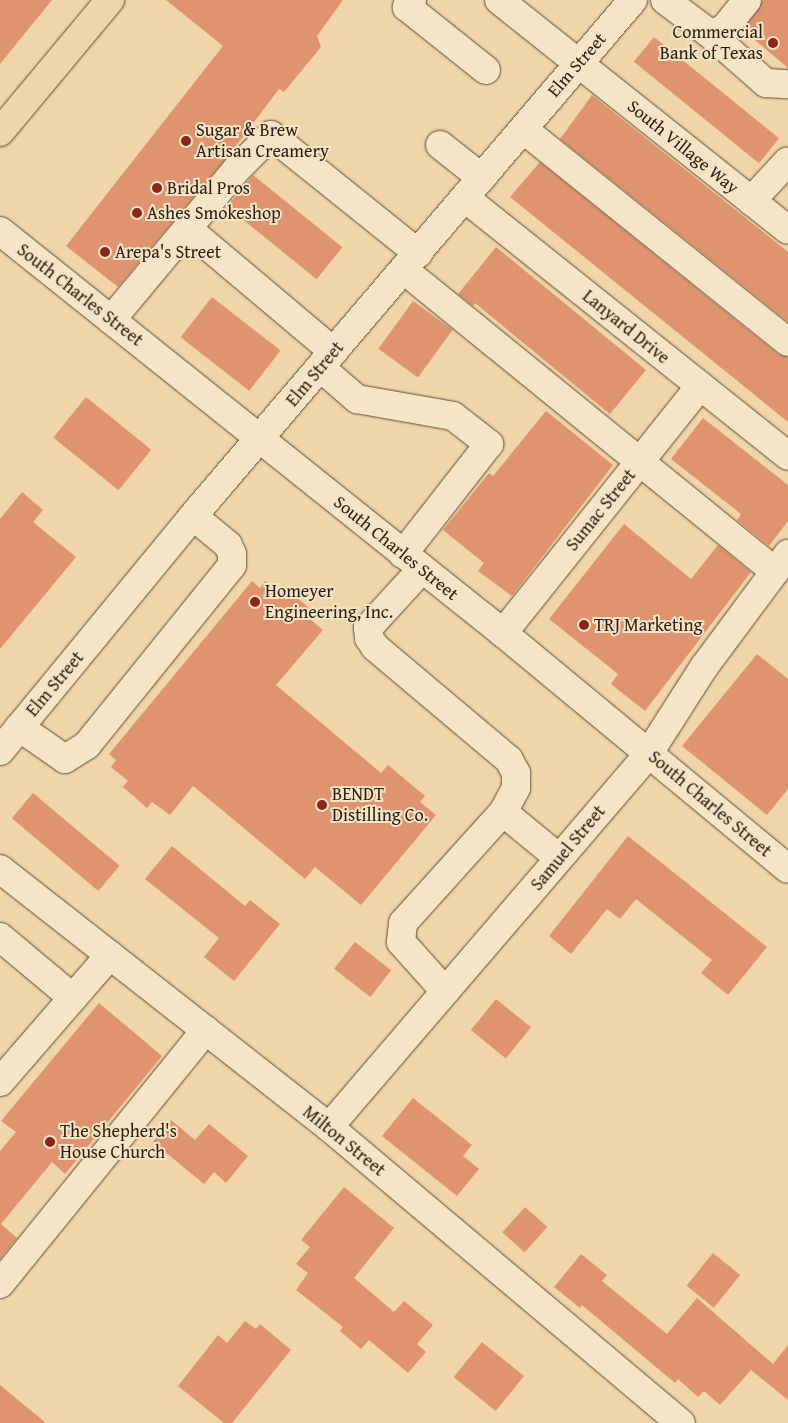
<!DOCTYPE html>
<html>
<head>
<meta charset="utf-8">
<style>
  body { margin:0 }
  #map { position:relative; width:788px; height:1423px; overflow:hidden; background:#efd5a8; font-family:"Gentium Book Plus",serif }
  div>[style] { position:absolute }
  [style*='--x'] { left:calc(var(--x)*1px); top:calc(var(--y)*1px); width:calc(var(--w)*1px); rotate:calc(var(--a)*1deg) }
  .building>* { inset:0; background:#df946f; transform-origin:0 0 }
  .roads { filter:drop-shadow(0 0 1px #5c4b36) drop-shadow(0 0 1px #5c4b36) }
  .minor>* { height:28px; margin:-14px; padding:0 14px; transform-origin:14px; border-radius:14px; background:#f5e4c6 }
  .major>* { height:28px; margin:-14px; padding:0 14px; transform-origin:14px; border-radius:14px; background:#efd5a8 }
  .dots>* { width:14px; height:14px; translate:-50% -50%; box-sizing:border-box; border:2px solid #f5e4c6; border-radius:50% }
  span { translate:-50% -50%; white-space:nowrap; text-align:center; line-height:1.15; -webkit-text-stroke:4px #f5e4c6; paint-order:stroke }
  .poi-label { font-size:18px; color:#2b1d10 }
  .right { translate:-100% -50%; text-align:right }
  .left { translate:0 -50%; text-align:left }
  .street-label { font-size:18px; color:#2b1d10 }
</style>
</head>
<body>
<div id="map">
  <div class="building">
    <div style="clip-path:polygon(0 0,52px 0,0 64px)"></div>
    <div style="clip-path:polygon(166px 0,343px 0,317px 36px,321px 47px,284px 92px,279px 89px,229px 155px,118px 287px,66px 246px,223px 46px)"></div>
    <div style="clip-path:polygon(763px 0,788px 0,788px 68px,743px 30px)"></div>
    <div style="left:654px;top:37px;width:161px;height:32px;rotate:39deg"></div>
    <div style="clip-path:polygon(592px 95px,788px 252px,788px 322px,560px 139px)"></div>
    <div style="clip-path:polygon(540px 162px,778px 354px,788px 357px,788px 422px,510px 197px)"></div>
    <div style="left:253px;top:175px;width:115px;height:41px;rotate:39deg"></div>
    <div style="clip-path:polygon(496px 247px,646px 370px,610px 414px,475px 303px,473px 306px,458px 294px)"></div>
    <div style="left:212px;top:297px;width:87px;height:51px;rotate:38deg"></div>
    <div style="left:413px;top:301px;width:49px;height:59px;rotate:36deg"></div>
    <div style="left:86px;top:397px;width:84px;height:52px;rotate:39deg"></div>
    <div style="clip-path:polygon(546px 411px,613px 465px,512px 596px,478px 571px,484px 563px,443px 530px,489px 473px,493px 476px)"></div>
    <div style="clip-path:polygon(703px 418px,788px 485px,788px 521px,769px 546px,737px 520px,741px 514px,671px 459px)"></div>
    <div style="clip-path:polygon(22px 492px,43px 510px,33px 522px,76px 557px,0 649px,0 519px)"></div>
    <div style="clip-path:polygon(624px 524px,691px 579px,718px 545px,751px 572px,645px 711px,611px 684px,618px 674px,549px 619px)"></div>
    <div style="clip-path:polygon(252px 581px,260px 588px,265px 581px,282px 595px,287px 589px,311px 610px,306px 616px,323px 630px,276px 685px,381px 773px,388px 765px,425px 796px,420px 802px,436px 815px,361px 905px,315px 867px,305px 879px,193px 786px,170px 815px,152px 802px,147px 808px,123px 787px,128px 781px,111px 767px,116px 760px,109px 754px)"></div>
    <div style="clip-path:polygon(757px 654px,788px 679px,788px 789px,767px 815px,682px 746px)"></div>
    <div style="left:33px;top:793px;width:113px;height:33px;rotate:40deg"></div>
    <div style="clip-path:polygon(628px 836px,767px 947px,728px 995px,701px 973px,712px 960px,636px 899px,620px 919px,607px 909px,571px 954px,549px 936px)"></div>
    <div style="clip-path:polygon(172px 846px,245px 906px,250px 900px,280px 924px,234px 981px,204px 957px,219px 938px,145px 879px)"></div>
    <div style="left:355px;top:942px;width:46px;height:34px;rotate:38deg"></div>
    <div style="left:496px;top:999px;width:45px;height:40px;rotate:39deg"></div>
    <div style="clip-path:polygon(99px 1003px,162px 1056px,65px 1174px,52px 1162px,1px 1224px,17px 1238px,0 1259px,0 1151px,16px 1132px,1px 1121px)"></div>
    <div style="clip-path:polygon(413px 1098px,472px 1145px,463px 1156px,479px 1169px,457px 1196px,382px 1136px)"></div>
    <div style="clip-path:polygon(171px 1120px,195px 1140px,209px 1124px,248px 1156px,226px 1183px,214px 1172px,204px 1184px,153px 1142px)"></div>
    <div style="clip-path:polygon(344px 1187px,394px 1228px,354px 1278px,394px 1312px,404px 1301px,433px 1325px,417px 1344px,426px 1352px,408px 1373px,369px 1340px,361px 1349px,340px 1331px,343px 1327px,296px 1290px,308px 1273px,296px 1264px,310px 1247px,301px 1240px)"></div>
    <div style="left:525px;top:1207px;width:30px;height:34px;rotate:42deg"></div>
    <div style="left:713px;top:1253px;width:35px;height:42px;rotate:39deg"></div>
    <div style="clip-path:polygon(581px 1254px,607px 1275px,602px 1281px,667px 1334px,697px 1298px,773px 1364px,788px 1345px,788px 1400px,751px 1370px,720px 1405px,704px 1391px,698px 1397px,678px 1379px,675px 1383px,582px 1305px,580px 1308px,554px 1287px)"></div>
    <div style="clip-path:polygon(245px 1321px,256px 1329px,260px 1324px,291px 1350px,232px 1423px,224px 1423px,178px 1386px,218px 1335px,227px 1343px)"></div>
    <div style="left:482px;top:1342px;width:54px;height:45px;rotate:39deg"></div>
    <div style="clip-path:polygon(0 1385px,46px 1423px,0 1423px)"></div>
  </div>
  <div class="roads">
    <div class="minor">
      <div style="--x:412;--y:0;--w:9;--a:126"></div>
      <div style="--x:407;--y:7;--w:101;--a:38.6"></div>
      <div style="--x:499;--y:0;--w:369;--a:38.5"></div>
      <div style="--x:665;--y:0;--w:55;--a:36.9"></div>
      <div style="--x:709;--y:33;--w:14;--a:-12"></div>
      <div style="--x:723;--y:30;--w:38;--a:-51"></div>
      <div style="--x:709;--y:33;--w:76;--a:41.3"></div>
      <div style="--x:766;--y:83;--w:22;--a:3"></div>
      <div style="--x:523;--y:129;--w:340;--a:38.8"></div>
      <div style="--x:440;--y:145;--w:53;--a:38.2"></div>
      <div style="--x:465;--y:198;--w:413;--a:38.6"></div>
      <div style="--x:751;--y:201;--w:54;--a:-47.2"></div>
      <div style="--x:189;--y:230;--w:189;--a:40.1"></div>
      <div style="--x:0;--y:231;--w:644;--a:38.63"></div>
      <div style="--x:503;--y:633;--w:370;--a:39.6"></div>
      <div style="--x:404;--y:270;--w:478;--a:39.1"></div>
      <div style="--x:111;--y:320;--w:195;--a:-50.2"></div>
      <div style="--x:236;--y:170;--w:49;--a:-45"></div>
      <div style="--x:271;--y:135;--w:189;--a:38.8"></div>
      <div style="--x:321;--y:368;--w:48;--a:40.7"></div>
      <div style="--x:357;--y:399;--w:97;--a:10"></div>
      <div style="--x:453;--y:416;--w:46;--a:37.9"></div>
      <div style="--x:489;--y:444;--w:140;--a:128"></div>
      <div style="--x:422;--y:569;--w:80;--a:132.5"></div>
      <div style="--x:368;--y:628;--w:10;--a:84"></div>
      <div style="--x:369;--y:638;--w:11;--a:56"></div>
      <div style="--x:375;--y:647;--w:175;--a:40.1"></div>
      <div style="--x:509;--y:760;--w:15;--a:62"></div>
      <div style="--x:516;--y:773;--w:15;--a:90"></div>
      <div style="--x:516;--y:788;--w:27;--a:118"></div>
      <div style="--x:503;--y:812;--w:149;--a:132"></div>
      <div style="--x:403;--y:923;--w:19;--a:96"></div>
      <div style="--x:401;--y:942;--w:66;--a:48.1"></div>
      <div style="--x:503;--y:633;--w:316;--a:-51.4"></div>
      <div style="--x:19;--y:727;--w:56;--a:34.8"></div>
      <div style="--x:65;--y:759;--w:26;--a:-32"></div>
      <div style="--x:87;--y:745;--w:231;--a:-51.1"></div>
      <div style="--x:232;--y:565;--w:11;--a:-90"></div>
      <div style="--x:232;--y:554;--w:10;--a:-114"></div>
      <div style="--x:228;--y:545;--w:45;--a:-140.4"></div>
      <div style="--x:0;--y:751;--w:304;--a:-50.6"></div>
      <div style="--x:193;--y:516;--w:678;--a:-49.55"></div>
      <div style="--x:503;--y:812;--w:72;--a:39.4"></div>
      <div style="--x:0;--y:869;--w:418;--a:38.1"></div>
      <div style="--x:329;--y:1127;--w:460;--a:40.1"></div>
      <div style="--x:0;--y:937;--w:95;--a:39.9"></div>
      <div style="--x:0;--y:1082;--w:168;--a:-49.1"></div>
      <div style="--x:329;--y:1127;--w:492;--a:-49.4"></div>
      <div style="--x:649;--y:753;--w:102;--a:-57.4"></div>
      <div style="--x:704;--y:667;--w:141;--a:-53.4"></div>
      <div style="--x:0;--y:1284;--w:327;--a:-51"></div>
    </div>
    <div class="major">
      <div style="--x:0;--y:132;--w:172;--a:-50.2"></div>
    </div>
  </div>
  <div class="dots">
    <div style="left:773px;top:43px;background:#8f2418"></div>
    <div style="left:186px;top:141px;background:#8f2418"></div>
    <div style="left:157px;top:188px;background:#8f2418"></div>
    <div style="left:137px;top:213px;background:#8f2418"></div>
    <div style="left:105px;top:252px;background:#8f2418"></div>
    <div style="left:255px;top:602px;background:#8f2418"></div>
    <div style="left:584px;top:625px;background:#8f2418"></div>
    <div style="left:322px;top:805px;background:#8f2418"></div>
    <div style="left:50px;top:1142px;background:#8f2418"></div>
  </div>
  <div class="poi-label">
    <span class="right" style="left:763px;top:43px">Commercial<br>Bank of Texas</span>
    <span class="left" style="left:196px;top:141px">Sugar &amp; Brew<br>Artisan Creamery</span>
    <span class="left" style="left:167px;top:188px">Bridal Pros</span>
    <span class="left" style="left:147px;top:213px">Ashes Smokeshop</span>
    <span class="left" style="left:115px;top:252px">Arepa's Street</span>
    <span class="left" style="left:265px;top:602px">Homeyer<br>Engineering, Inc.</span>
    <span class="left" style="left:594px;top:625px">TRJ Marketing</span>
    <span class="left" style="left:332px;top:805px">BENDT<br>Distilling Co.</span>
    <span class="left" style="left:60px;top:1142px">The Shepherd's<br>House Church</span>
  </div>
  <div class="street-label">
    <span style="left:577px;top:65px;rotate:-49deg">Elm Street</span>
    <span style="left:683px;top:147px;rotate:39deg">South Village Way</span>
    <span style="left:80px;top:295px;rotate:38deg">South Charles Street</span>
    <span style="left:626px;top:327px;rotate:39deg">Lanyard Drive</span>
    <span style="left:315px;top:374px;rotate:-50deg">Elm Street</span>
    <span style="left:601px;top:510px;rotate:-51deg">Sumac Street</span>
    <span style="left:396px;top:548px;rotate:39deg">South Charles Street</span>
    <span style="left:55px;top:684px;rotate:-50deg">Elm Street</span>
    <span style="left:710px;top:804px;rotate:40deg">South Charles Street</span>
    <span style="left:568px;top:848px;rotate:-50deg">Samuel Street</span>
    <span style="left:344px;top:1141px;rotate:39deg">Milton Street</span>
  </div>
</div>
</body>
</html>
